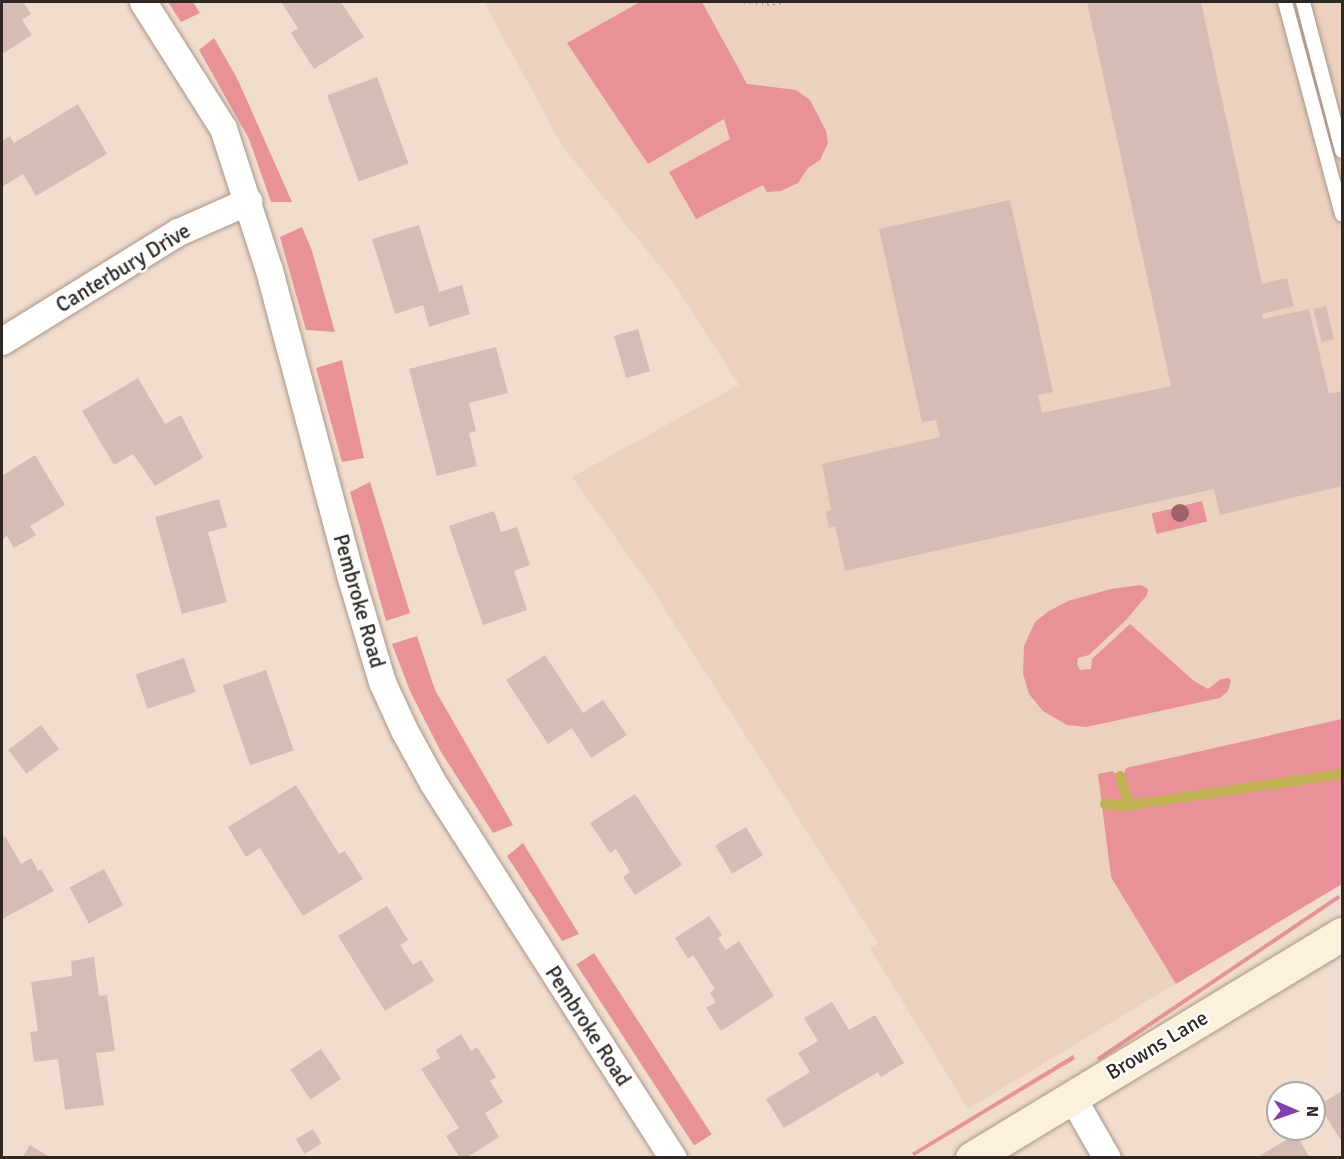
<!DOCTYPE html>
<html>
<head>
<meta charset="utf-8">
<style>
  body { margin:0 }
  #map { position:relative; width:1344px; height:1159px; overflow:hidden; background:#f1ddce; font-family:Signika,sans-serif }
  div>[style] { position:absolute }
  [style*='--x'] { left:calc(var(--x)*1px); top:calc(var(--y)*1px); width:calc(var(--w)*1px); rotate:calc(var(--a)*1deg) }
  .built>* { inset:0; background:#ebd1be }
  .green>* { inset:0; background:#e99198; transform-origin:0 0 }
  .stream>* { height:10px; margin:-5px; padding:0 5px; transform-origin:5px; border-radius:5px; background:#c0b250 }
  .building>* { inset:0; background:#d5bcb5; transform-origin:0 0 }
  .path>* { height:4px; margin-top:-2px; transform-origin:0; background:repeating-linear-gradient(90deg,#afa094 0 1.5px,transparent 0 6px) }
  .roads { filter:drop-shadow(0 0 2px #a99688) drop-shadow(0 0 2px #a99688) }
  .lane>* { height:14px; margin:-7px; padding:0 7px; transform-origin:7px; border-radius:7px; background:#fff }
  .street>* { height:27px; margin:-13.5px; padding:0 13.5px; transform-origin:13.5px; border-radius:13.5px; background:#fff }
  .secondary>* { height:33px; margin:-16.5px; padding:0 16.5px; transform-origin:16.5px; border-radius:16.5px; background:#fcf1dc }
  .trees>* { width:18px; height:18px; margin:-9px; border-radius:50%; background:#9d6369 }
  span { translate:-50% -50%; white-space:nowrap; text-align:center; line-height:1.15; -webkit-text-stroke:5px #fff; paint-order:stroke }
  .street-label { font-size:21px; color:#2f2822 }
  .frame { position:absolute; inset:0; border:3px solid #2f2822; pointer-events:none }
  .north { position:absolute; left:1266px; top:1081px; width:60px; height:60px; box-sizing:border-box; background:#fff; border:2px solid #aca9a7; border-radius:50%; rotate:92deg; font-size:16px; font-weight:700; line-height:24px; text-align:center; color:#2f2822 }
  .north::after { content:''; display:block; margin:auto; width:21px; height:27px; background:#853eb1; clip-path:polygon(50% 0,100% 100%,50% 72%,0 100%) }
</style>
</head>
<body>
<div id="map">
  <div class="built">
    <div style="clip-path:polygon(484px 2px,1342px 2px,1342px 883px,968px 1109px,870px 948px,878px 943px,652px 589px,572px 477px,739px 385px,675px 285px,563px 147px)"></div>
  </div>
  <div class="green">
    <div style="clip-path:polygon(168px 2px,193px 2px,200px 13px,181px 22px)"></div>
    <div style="clip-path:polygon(640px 2px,702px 2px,747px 84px,796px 90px,810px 100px,826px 131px,828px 143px,820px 160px,808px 168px,798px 183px,781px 191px,767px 192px,763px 185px,696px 219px,669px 172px,730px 139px,724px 119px,648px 164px,567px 43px)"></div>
    <div style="clip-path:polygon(214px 38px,237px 78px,292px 202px,271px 202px,249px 139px,199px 50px)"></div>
    <div style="clip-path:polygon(302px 227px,312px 251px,335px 332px,306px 330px,280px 237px)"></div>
    <div style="clip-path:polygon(342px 360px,364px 458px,342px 462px,316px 368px)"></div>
    <div style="clip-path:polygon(370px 482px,410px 613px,386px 621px,350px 492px)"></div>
    <div style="left:1202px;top:501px;width:21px;height:52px;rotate:76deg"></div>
    <div style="clip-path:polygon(1141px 585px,1148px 589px,1147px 595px,1126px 620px,1089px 655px,1078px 658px,1077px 664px,1080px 670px,1091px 669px,1092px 659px,1130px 624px,1194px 681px,1208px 689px,1221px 679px,1229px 678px,1231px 681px,1228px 691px,1220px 698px,1086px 727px,1067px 725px,1043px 711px,1029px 694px,1023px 674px,1024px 646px,1035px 622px,1049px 611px,1068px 601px,1111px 589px)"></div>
    <div style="clip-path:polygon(417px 636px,435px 690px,513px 825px,493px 833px,441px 752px,410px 691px,392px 644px)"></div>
    <div style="clip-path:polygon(1342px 719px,1342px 772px,1130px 803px,1123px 776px,1126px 768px)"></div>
    <div style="clip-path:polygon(1113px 771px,1120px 779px,1125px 802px,1112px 803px,1106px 799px,1103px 805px,1106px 809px,1342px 777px,1342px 884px,1176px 984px,1111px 877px,1098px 774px)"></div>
    <div style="clip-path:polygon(523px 843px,579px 934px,562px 941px,507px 856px)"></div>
    <div style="left:1338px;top:895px;width:4px;height:291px;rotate:56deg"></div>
    <div style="left:594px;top:953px;width:216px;height:21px;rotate:57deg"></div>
    <div style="clip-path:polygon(1073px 1055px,1075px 1059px,914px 1156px,912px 1153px)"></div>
  </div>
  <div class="stream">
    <div style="--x:1120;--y:776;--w:27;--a:73"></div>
    <div style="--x:1105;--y:804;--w:20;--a:6"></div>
    <div style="--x:1125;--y:806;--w:219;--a:-8.4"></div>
  </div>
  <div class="building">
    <div style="clip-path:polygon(2px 2px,23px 2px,31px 14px,22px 20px,32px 35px,2px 54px)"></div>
    <div style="clip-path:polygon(281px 2px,341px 2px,364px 37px,314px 69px,291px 33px,298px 28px)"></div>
    <div style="clip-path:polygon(1087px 2px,1201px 2px,1262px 284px,1287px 278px,1294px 306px,1262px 314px,1263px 319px,1309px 309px,1329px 394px,1342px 391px,1342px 486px,1220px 515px,1214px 489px,845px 571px,835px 526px,829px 528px,826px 512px,831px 510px,822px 464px,940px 437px,936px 420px,922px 422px,879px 229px,1010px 200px,1053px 392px,1038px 395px,1042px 413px,1171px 386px)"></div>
    <div style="left:377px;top:77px;width:92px;height:53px;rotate:70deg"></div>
    <div style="clip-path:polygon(78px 104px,107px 154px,36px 196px,23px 174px,2px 187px,2px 141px,10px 136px,14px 143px)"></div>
    <div style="clip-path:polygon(419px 225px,439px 292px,462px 285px,470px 314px,429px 327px,423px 305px,395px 314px,372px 239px)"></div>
    <div style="left:1326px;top:306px;width:34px;height:13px;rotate:76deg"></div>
    <div style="left:638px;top:329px;width:44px;height:25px;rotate:74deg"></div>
    <div style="clip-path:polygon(496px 347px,508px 393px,469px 403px,476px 431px,469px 433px,477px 466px,437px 476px,409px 369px)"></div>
    <div style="clip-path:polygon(138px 378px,165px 424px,181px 415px,203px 458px,155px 486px,133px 454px,114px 465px,82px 411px)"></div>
    <div style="clip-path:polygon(35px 455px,65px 505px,30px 526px,36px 535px,14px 548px,7px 536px,2px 540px,2px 476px)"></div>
    <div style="clip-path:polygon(219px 499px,227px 527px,208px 532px,227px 602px,182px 614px,155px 517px)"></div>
    <div style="clip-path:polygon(494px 511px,501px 532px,517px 527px,530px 565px,514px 571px,527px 610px,483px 625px,449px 526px)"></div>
    <div style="clip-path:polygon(545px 655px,583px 713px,603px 700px,627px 735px,591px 758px,572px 728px,548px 744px,506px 680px)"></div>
    <div style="left:184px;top:658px;width:36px;height:51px;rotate:71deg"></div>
    <div style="left:266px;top:670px;width:85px;height:46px;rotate:71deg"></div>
    <div style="left:41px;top:725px;width:30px;height:41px;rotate:53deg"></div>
    <div style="clip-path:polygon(296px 785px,339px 854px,345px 851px,363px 879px,303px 916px,260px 848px,246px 857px,228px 827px)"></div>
    <div style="clip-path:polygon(635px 794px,682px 865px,635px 895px,623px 877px,630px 872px,616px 849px,610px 853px,590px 823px)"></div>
    <div style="left:746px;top:827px;width:33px;height:36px;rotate:59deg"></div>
    <div style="clip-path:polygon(5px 836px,21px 864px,31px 858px,38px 871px,41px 869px,54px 891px,2px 919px,2px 838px)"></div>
    <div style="left:104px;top:869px;width:41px;height:39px;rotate:62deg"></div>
    <div style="clip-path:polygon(387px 906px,408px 940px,400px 945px,413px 965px,421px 960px,434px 981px,385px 1011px,338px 936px)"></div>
    <div style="clip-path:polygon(709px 916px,722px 935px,718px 938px,726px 950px,739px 941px,774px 996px,721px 1031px,706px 1008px,716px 1002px,710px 993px,715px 989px,693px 955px,688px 959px,675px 938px)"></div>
    <div style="clip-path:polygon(94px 957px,99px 996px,107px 995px,115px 1051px,96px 1053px,104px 1105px,65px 1110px,58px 1059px,34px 1062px,30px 1032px,38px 1031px,31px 982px,72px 976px,71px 961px)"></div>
    <div style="clip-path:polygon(832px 1002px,849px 1030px,875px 1015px,904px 1063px,881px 1077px,878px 1072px,784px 1128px,766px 1099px,810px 1072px,798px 1053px,818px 1041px,804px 1018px)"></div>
    <div style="clip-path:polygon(461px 1034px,471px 1051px,477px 1047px,496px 1077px,490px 1081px,503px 1102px,485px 1113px,499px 1137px,466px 1158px,460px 1158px,446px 1136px,459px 1128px,421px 1069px,440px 1058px,436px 1050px)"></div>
    <div style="left:321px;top:1049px;width:36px;height:37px;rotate:56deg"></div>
    <div style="clip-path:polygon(1342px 1091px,1342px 1137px,1340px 1139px,1319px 1105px)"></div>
    <div style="left:313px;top:1129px;width:17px;height:20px;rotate:59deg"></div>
    <div style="clip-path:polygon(1296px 1134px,1310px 1158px,1256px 1158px)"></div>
    <div style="clip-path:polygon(30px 1145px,51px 1158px,22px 1158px)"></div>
  </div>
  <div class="path">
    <div style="--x:744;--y:2;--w:23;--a:5"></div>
    <div style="--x:767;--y:4;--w:18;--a:-6"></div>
  </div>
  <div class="roads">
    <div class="lane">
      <div style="--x:1285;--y:2;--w:220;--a:75"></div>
      <div style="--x:1303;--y:2;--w:154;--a:75.3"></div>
    </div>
    <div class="street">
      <div style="--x:143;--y:2;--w:149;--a:57.6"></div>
      <div style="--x:223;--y:128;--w:149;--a:72.1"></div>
      <div style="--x:269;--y:270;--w:319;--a:75.1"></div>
      <div style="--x:351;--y:578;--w:109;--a:73.4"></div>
      <div style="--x:382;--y:682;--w:53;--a:65.4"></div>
      <div style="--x:404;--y:730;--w:60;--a:61.3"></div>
      <div style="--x:433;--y:783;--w:445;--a:57.4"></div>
      <div style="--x:2;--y:341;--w:207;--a:-31.8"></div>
      <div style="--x:178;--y:232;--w:77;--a:-23.9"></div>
      <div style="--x:1072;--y:1097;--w:70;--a:60.2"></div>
    </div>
    <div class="secondary">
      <div style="--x:972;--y:1158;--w:433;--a:-31.2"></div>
    </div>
  </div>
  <div class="trees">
    <div style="left:1180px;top:513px"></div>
  </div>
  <div class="street-label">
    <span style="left:123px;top:268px;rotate:-31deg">Canterbury Drive</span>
    <span style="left:359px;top:601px;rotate:74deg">Pembroke Road</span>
    <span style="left:588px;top:1026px;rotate:57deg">Pembroke Road</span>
    <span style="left:1157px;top:1045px;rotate:-31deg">Browns Lane</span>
  </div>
  <div class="frame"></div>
  <div class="north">N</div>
</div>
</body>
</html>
